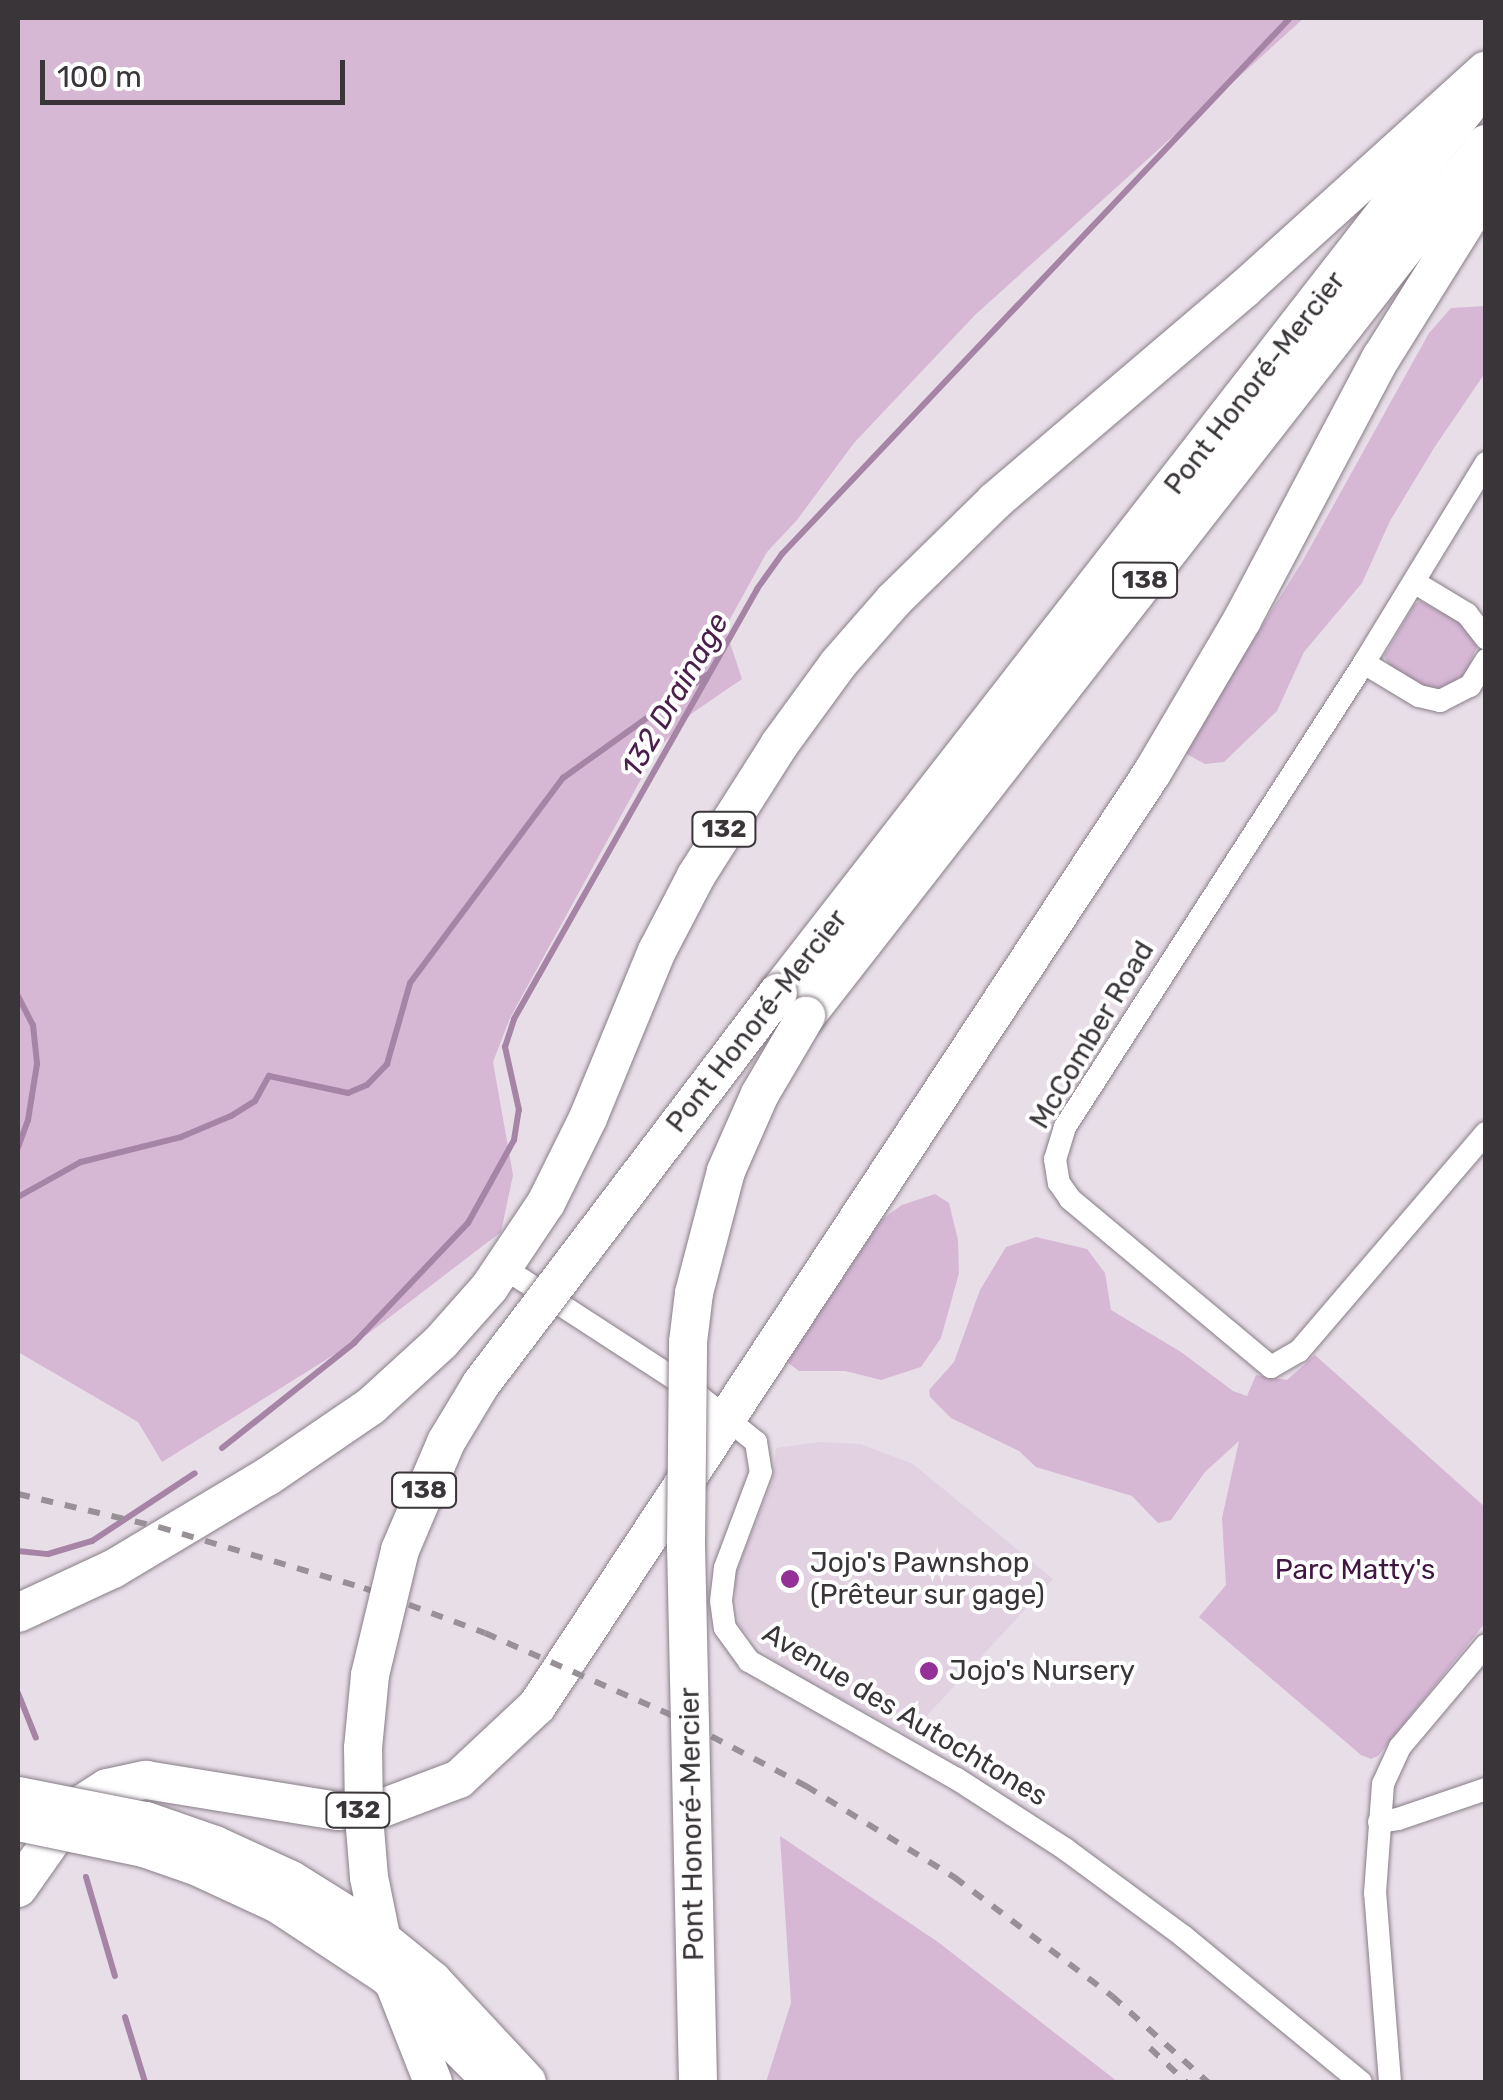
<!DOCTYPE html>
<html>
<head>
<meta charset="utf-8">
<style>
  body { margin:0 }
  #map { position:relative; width:1503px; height:2100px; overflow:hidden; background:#e8dee8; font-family:Rubik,sans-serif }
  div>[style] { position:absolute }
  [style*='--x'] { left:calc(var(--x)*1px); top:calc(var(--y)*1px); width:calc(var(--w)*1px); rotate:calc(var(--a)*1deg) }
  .built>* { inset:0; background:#e1d1e1 }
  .green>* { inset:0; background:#d6b8d5 }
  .stream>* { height:6px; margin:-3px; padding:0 3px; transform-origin:3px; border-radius:3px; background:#a684a5 }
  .roads { filter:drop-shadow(0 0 2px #877e87) drop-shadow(0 0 2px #877e87) }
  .minor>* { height:22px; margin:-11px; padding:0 11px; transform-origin:11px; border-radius:11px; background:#fff }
  .trunk>* { height:38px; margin:-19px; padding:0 19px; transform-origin:19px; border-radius:19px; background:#fff }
  .rail>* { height:6px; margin-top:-3px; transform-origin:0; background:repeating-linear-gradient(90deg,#979097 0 12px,transparent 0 24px) }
  .bridges { filter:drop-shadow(0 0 2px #877e87) drop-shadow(0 0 2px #877e87) }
  .trunk-bridge>* { height:38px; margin:-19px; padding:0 19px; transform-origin:19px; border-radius:19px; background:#fff }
  .dots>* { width:28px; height:28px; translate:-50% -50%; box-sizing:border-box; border:5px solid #fff; border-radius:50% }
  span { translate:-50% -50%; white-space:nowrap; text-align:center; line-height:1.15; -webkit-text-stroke:8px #fff; paint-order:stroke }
  .shield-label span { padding:2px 8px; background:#fff; border:2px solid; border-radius:8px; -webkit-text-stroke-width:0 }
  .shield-label { font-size:25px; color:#393539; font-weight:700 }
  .street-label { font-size:28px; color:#393539 }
  .poi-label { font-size:28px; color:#393539 }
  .left { translate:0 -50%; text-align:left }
  .park-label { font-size:28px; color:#421642 }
  .water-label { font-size:30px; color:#4b1f4b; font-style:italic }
  .frame { position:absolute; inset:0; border:20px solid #393539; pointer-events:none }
  .scale { position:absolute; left:40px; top:60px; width:305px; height:45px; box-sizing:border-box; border:5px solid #393539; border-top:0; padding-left:12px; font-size:30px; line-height:35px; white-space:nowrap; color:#393539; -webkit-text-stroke:8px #fff; paint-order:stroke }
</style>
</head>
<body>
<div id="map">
  <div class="built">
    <div style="clip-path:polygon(819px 1442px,860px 1444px,913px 1464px,1053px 1579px,909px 1735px,779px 1666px,739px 1625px,734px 1578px,773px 1480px,776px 1448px)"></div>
  </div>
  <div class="green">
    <div style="clip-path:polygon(18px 18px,1304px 18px,975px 315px,854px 443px,797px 520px,767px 552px,725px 628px,742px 679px,691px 714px,657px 750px,510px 1018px,493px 1062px,513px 1175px,501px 1232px,369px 1333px,162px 1462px,138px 1422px,18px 1352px)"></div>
    <div style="clip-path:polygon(1485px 306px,1485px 373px,1434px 448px,1390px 521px,1362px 583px,1304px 652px,1277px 711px,1224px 762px,1205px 764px,1183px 752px,1302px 562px,1429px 333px,1451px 308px)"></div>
    <div style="clip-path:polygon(1420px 601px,1466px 626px,1478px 645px,1462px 681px,1431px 692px,1390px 666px,1384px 656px,1414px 605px)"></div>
    <div style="clip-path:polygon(935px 1194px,949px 1203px,958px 1240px,959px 1273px,941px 1338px,921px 1367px,881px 1380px,845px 1371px,799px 1371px,787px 1362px,882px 1219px,902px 1205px)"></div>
    <div style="clip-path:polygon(1036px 1237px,1087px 1249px,1105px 1273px,1111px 1310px,1181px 1352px,1233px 1391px,1247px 1396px,1256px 1375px,1287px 1380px,1315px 1355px,1485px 1507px,1485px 1623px,1378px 1756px,1371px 1759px,1361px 1755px,1199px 1617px,1226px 1585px,1222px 1518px,1239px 1441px,1205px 1472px,1171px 1520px,1158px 1523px,1132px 1496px,1036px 1467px,1019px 1451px,951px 1418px,930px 1397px,929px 1390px,954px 1362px,980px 1290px,1006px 1247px)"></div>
    <div style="clip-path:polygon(780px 1836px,938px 1942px,1118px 2082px,766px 2082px,791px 2003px)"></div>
  </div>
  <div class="stream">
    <div style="--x:18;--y:996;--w:33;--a:63"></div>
    <div style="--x:33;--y:1025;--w:39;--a:84"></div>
    <div style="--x:37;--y:1064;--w:57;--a:99.1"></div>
    <div style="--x:28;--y:1120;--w:29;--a:110"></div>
    <div style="--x:18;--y:1197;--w:72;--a:-29.1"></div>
    <div style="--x:81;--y:1162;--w:103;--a:-14"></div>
    <div style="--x:181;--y:1137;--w:54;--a:-22.8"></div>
    <div style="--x:231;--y:1116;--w:28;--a:-32"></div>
    <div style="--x:255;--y:1101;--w:29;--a:-61"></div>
    <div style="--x:269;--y:1076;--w:81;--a:12.1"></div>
    <div style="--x:348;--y:1093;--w:21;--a:-23"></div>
    <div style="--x:367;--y:1085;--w:29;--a:-46"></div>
    <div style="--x:387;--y:1064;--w:84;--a:-74.1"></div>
    <div style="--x:410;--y:983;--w:256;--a:-53.3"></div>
    <div style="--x:563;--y:778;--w:177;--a:-35.6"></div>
    <div style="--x:222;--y:1448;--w:169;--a:-38.5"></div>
    <div style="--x:354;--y:1343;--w:166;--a:-46.5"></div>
    <div style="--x:468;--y:1223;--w:95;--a:-61"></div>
    <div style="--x:514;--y:1140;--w:30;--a:-81"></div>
    <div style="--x:519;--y:1110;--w:65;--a:-102.5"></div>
    <div style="--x:505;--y:1047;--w:29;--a:-72"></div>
    <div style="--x:514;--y:1019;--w:494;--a:-60.5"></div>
    <div style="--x:757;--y:589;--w:43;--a:-54.5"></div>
    <div style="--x:782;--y:554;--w:738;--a:-46.54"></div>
    <div style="--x:18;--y:1551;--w:30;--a:6"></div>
    <div style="--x:48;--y:1554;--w:46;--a:-16.5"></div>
    <div style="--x:92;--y:1541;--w:123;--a:-33.4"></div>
    <div style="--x:18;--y:1693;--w:48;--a:68.2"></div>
    <div style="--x:86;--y:1877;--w:103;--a:73.7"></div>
    <div style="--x:125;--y:2017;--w:68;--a:72.9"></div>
  </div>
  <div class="roads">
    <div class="minor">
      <div style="--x:1486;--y:463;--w:234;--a:121.4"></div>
      <div style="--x:1364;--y:663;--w:552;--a:122.8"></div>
      <div style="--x:1065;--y:1127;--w:34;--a:107"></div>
      <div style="--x:1055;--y:1159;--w:24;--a:81"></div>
      <div style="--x:1059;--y:1183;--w:19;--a:55"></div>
      <div style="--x:1070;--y:1199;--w:262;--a:39.9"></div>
      <div style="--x:1271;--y:1367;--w:32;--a:-30"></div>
      <div style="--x:1299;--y:1351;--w:287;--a:-49.4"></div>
      <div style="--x:1414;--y:582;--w:62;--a:31.1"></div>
      <div style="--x:1467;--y:614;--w:31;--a:52"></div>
      <div style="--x:1364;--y:663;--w:64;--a:31"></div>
      <div style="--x:1419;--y:696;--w:22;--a:13"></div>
      <div style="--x:1440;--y:701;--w:34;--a:-27"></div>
      <div style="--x:1470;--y:686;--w:31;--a:-58"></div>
      <div style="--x:504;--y:1268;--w:221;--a:33"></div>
      <div style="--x:689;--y:1388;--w:86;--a:38.9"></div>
      <div style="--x:756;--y:1442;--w:30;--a:81"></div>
      <div style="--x:761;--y:1472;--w:103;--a:110.6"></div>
      <div style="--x:725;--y:1568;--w:33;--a:97"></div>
      <div style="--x:721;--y:1601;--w:27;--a:82"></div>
      <div style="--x:725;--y:1628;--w:41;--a:54"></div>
      <div style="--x:749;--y:1661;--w:239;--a:29.6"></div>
      <div style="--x:957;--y:1779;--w:129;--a:32.9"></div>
      <div style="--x:1065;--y:1849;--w:147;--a:36.4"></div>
      <div style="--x:1183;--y:1936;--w:230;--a:39.4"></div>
      <div style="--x:1379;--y:1822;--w:19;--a:-9"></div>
      <div style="--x:1398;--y:1819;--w:93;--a:-18.8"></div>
      <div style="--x:1390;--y:2082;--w:190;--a:-94.5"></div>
      <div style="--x:1375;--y:1893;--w:109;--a:-85.8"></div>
      <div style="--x:1383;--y:1784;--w:41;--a:-65.3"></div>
      <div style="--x:1400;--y:1747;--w:133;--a:-49.9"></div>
    </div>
    <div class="trunk">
      <div style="--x:778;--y:993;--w:1130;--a:-52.12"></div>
      <div style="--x:806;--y:1016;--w:1106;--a:-52.05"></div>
      <div style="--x:18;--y:1613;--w:105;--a:-24.9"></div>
      <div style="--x:113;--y:1569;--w:179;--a:-30.9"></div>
      <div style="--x:267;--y:1477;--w:126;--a:-34.3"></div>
      <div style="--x:371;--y:1406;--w:95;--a:-42.4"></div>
      <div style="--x:441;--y:1342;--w:72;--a:-48.4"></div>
      <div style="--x:489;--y:1288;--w:102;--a:-56.2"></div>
      <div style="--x:546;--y:1203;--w:95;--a:-63.7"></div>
      <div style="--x:588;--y:1118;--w:181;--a:-67.6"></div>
      <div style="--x:657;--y:951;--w:85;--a:-62.5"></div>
      <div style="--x:696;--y:876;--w:155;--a:-57.6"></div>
      <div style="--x:779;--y:745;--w:100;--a:-53.9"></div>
      <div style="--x:838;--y:664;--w:85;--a:-48.8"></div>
      <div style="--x:894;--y:600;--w:141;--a:-44.4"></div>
      <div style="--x:995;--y:501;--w:327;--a:-40.4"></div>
      <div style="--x:1244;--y:289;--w:326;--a:-42.1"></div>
      <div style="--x:18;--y:1888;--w:95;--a:-54.8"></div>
      <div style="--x:73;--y:1810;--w:40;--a:-32.9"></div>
      <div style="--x:107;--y:1788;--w:40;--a:-12"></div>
      <div style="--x:146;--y:1780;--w:194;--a:9.2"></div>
      <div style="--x:338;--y:1811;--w:47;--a:-4.9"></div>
      <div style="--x:385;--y:1807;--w:79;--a:-20.7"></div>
      <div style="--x:459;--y:1779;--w:107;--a:-43.1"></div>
      <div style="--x:537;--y:1706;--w:1117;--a:-56.61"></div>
      <div style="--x:1152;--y:773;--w:178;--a:-59.5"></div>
      <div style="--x:1242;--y:620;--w:297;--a:-62.1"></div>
      <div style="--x:1381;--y:358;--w:198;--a:-58"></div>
    </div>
  </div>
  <div class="rail">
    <div style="--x:18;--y:1494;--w:145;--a:13.2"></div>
    <div style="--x:159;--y:1527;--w:214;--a:16.6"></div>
    <div style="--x:364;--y:1588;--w:129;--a:20.4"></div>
    <div style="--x:485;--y:1633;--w:201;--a:23.8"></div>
    <div style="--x:669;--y:1714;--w:155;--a:27.7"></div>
    <div style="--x:806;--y:1786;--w:174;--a:31.6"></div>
    <div style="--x:954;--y:1877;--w:198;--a:37"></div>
    <div style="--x:1112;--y:1996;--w:129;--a:41.9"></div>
    <div style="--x:1150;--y:2048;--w:50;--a:43.4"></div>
  </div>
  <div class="bridges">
    <div class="trunk-bridge">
      <div style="--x:18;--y:1796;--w:130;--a:11.1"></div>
      <div style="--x:146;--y:1821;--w:73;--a:19.2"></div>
      <div style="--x:215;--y:1845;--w:84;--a:24.7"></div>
      <div style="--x:291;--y:1880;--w:91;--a:31.9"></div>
      <div style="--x:368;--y:1928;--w:84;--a:39.2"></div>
      <div style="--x:433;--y:1981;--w:138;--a:47.1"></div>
      <div style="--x:18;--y:1822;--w:129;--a:11.7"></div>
      <div style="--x:144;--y:1848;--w:57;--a:19.4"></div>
      <div style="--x:198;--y:1867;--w:88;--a:24.8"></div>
      <div style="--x:278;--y:1904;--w:131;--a:33.4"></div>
      <div style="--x:387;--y:1976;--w:150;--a:45"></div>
      <div style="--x:433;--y:2082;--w:126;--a:-111.5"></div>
      <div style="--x:387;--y:1965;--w:90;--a:-101.6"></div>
      <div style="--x:369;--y:1877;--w:61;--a:-94.7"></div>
      <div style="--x:364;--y:1816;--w:68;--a:-90.8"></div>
      <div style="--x:363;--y:1748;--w:73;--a:-84.5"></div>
      <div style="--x:370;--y:1675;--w:129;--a:-76.5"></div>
      <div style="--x:400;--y:1550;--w:117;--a:-66.9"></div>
      <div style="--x:446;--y:1442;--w:68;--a:-58.9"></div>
      <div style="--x:481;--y:1384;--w:491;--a:-52.8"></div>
      <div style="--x:698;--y:2082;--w:539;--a:-91.28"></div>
      <div style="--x:686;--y:1543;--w:201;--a:-89.4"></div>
      <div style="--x:688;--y:1342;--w:49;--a:-83"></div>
      <div style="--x:694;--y:1293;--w:126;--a:-75.3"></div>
      <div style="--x:726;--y:1171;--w:84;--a:-66.2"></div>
      <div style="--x:760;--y:1094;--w:91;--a:-59.5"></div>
    </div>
  </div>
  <div class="dots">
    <div style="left:790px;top:1579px;background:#943096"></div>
    <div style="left:929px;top:1671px;background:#943096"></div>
  </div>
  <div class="shield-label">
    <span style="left:1145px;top:580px">138</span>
    <span style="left:724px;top:829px">132</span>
    <span style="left:424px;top:1490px">138</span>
    <span style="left:358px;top:1810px">132</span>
  </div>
  <div class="street-label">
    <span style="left:1255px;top:383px;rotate:-52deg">Pont Honoré-Mercier</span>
    <span style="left:757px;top:1021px;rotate:-52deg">Pont Honoré-Mercier</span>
    <span style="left:1092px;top:1035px;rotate:-59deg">McComber Road</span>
    <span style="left:905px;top:1715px;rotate:31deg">Avenue des Autochtones</span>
    <span style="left:692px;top:1824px;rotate:-91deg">Pont Honoré-Mercier</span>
  </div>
  <div class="poi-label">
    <span class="left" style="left:810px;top:1579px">Jojo's Pawnshop<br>(Prêteur sur gage)</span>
    <span class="left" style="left:949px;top:1671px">Jojo's Nursery</span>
  </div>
  <div class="park-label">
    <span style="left:1355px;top:1570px">Parc Matty's</span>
  </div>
  <div class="water-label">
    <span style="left:675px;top:695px;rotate:-60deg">132 Drainage</span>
  </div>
  <div class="frame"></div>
  <div class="scale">100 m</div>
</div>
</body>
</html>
